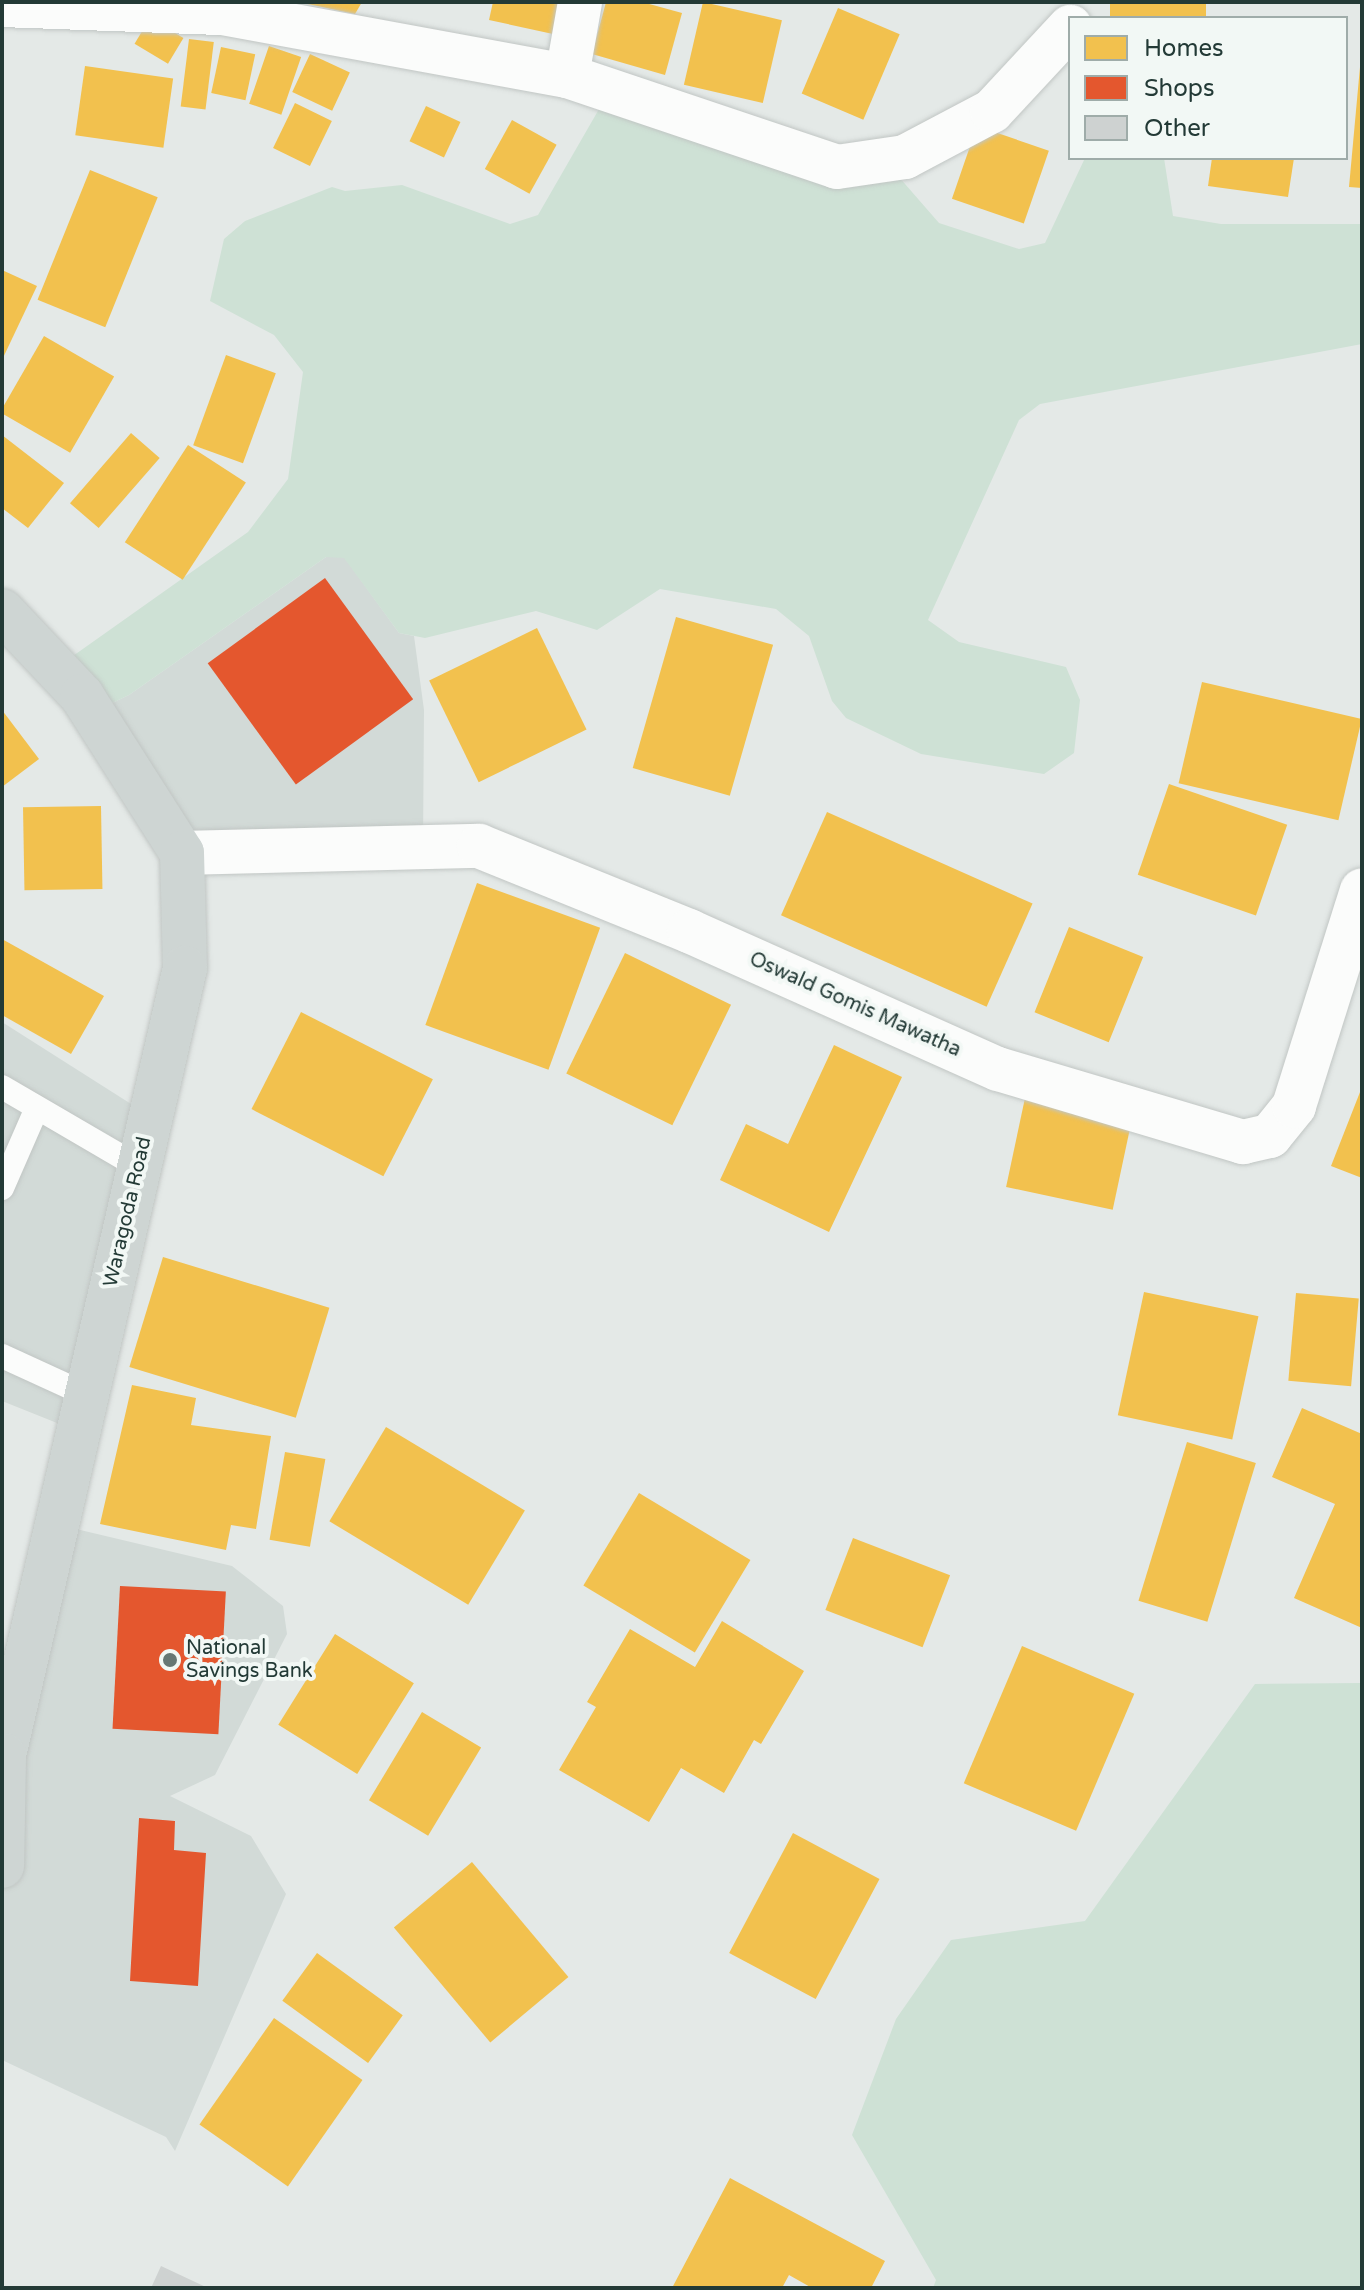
<!DOCTYPE html>
<html>
<head>
<meta charset="utf-8">
<style>
  body { margin:0 }
  #map { position:relative; width:1364px; height:2290px; overflow:hidden; background:#e4e9e7; font-family:"Varela Round",sans-serif }
  div>[style] { position:absolute }
  [style*='--x'] { left:calc(var(--x)*1px); top:calc(var(--y)*1px); width:calc(var(--w)*1px); rotate:calc(var(--a)*1deg) }
  .built>* { inset:0; background:#d2dad7 }
  .green>* { inset:0; background:#cee1d5 }
  .homes>* { inset:0; background:#f2c14e; transform-origin:0 0 }
  .shops>* { inset:0; background:#e4572e; transform-origin:0 0 }
  .building>* { inset:0; background:#ced2d1 }
  .roads { filter:drop-shadow(0 0 2px #c1c6c4) drop-shadow(0 0 2px #c1c6c4) }
  .service>* { height:24px; margin:-12px; padding:0 12px; transform-origin:12px; border-radius:12px; background:#fbfcfb }
  .minor>* { height:44px; margin:-22px; padding:0 22px; transform-origin:22px; border-radius:22px; background:#fbfcfb }
  .primary>* { height:44px; margin:-22px; padding:0 22px; transform-origin:22px; border-radius:22px; background:#ced5d3 }
  .dots>* { width:22px; height:22px; translate:-50% -50%; box-sizing:border-box; border:4px solid #f2f8f5; border-radius:50% }
  span { translate:-50% -50%; white-space:nowrap; text-align:center; line-height:1.15; -webkit-text-stroke:8px #f2f8f5; paint-order:stroke }
  .street-label { font-size:20px; color:#233a36 }
  .poi-label { font-size:20px; color:#233a36 }
  .left { translate:0 -50%; text-align:left }
  .frame { position:absolute; inset:0; border:4px solid #233a36; pointer-events:none }
  .legend { position:absolute; left:1068px; top:16px; width:280px; height:144px; box-sizing:border-box; background:#f2f8f5; border:2px solid #9faca9; margin:0; padding:10px 14px; list-style:none; font-size:24px; color:#233a36 }
  .legend li { display:flex; align-items:center; gap:16px; height:40px }
  .legend b { width:40px; border:2px solid #9faca9 }
</style>
</head>
<body>
<div id="map">
  <div class="built">
    <div style="clip-path:polygon(326px 557px,344px 557px,399px 633px,414px 636px,424px 710px,423px 848px,182px 853px,93px 712px,129px 695px)"></div>
    <div style="clip-path:polygon(2px 1022px,150px 1116px,77px 1431px,2px 1401px)"></div>
    <div style="clip-path:polygon(55px 1524px,232px 1566px,283px 1606px,287px 1634px,215px 1775px,170px 1796px,251px 1836px,286px 1894px,175px 2151px,166px 2137px,2px 2060px,2px 1754px)"></div>
  </div>
  <div class="green">
    <div style="clip-path:polygon(610px 90px,885px 161px,939px 223px,1019px 249px,1045px 243px,1085px 158px,1164px 158px,1173px 216px,1221px 224px,1362px 224px,1362px 344px,1040px 404px,1019px 420px,928px 620px,959px 642px,1066px 667px,1080px 700px,1074px 753px,1044px 774px,921px 754px,846px 718px,832px 701px,809px 636px,776px 609px,660px 589px,597px 630px,536px 611px,425px 638px,399px 633px,344px 558px,326px 557px,129px 695px,93px 712px,56px 668px,248px 532px,288px 479px,303px 372px,274px 335px,210px 301px,224px 239px,245px 221px,332px 187px,345px 191px,402px 185px,510px 224px,538px 215px)"></div>
    <div style="clip-path:polygon(1362px 1683px,1362px 2288px,933px 2288px,936px 2280px,852px 2135px,896px 2019px,951px 1940px,1085px 1921px,1255px 1684px)"></div>
  </div>
  <div class="homes">
    <div style="clip-path:polygon(298px 2px,362px 2px,355px 14px)"></div>
    <div style="clip-path:polygon(493px 2px,559px 2px,553px 34px,489px 20px)"></div>
    <div style="clip-path:polygon(606px 2px,642px 2px,682px 13px,665px 75px,592px 54px)"></div>
    <div style="left:703px;top:2px;width:81px;height:85px;rotate:13deg"></div>
    <div style="left:1110px;top:2px;width:96px;height:17px"></div>
    <div style="left:838px;top:8px;width:67px;height:93px;rotate:23deg"></div>
    <div style="left:150px;top:18px;width:39px;height:30px;rotate:31deg"></div>
    <div style="left:189px;top:39px;width:25px;height:68px;rotate:7deg"></div>
    <div style="left:269px;top:46px;width:34px;height:61px;rotate:19deg"></div>
    <div style="left:221px;top:47px;width:35px;height:47px;rotate:12deg"></div>
    <div style="left:310px;top:54px;width:44px;height:42px;rotate:25deg"></div>
    <div style="left:85px;top:66px;width:89px;height:70px;rotate:8deg"></div>
    <div style="clip-path:polygon(1360px 67px,1362px 67px,1362px 188px,1349px 187px)"></div>
    <div style="left:295px;top:103px;width:41px;height:50px;rotate:26deg"></div>
    <div style="left:426px;top:106px;width:38px;height:39px;rotate:25deg"></div>
    <div style="left:512px;top:120px;width:51px;height:56px;rotate:29deg"></div>
    <div style="left:977px;top:126px;width:76px;height:77px;rotate:19deg"></div>
    <div style="clip-path:polygon(1212px 158px,1294px 158px,1288px 197px,1208px 186px)"></div>
    <div style="left:90px;top:170px;width:73px;height:140px;rotate:22deg"></div>
    <div style="clip-path:polygon(2px 270px,37px 286px,2px 360px)"></div>
    <div style="left:44px;top:336px;width:81px;height:88px;rotate:30deg"></div>
    <div style="left:226px;top:355px;width:53px;height:96px;rotate:20deg"></div>
    <div style="left:131px;top:433px;width:38px;height:93px;rotate:41deg"></div>
    <div style="clip-path:polygon(2px 435px,64px 483px,28px 528px,2px 508px)"></div>
    <div style="left:188px;top:445px;width:69px;height:116px;rotate:33deg"></div>
    <div style="left:676px;top:617px;width:101px;height:157px;rotate:16deg"></div>
    <div style="left:537px;top:628px;width:113px;height:120px;rotate:64deg"></div>
    <div style="left:1202px;top:682px;width:164px;height:104px;rotate:13deg"></div>
    <div style="clip-path:polygon(2px 710px,39px 759px,2px 787px)"></div>
    <div style="left:1169px;top:784px;width:125px;height:96px;rotate:19deg"></div>
    <div style="left:101px;top:806px;width:83px;height:78px;rotate:89deg"></div>
    <div style="left:827px;top:812px;width:225px;height:113px;rotate:24deg"></div>
    <div style="left:477px;top:883px;width:131px;height:151px;rotate:20deg"></div>
    <div style="left:1069px;top:927px;width:80px;height:92px;rotate:22deg"></div>
    <div style="clip-path:polygon(2px 939px,104px 996px,71px 1054px,2px 1015px)"></div>
    <div style="left:625px;top:953px;width:118px;height:134px;rotate:26deg"></div>
    <div style="left:301px;top:1012px;width:148px;height:109px;rotate:27deg"></div>
    <div style="clip-path:polygon(834px 1045px,902px 1077px,829px 1232px,720px 1180px,746px 1124px,788px 1144px)"></div>
    <div style="clip-path:polygon(1362px 1087px,1362px 1178px,1331px 1166px)"></div>
    <div style="left:1025px;top:1098px;width:109px;height:91px;rotate:12deg"></div>
    <div style="left:163px;top:1257px;width:174px;height:115px;rotate:17deg"></div>
    <div style="left:1144px;top:1292px;width:117px;height:126px;rotate:12deg"></div>
    <div style="left:1296px;top:1293px;width:63px;height:88px;rotate:5deg"></div>
    <div style="clip-path:polygon(132px 1385px,196px 1398px,191px 1425px,271px 1436px,256px 1529px,231px 1525px,226px 1550px,100px 1524px)"></div>
    <div style="clip-path:polygon(1302px 1408px,1362px 1434px,1362px 1628px,1294px 1598px,1335px 1504px,1272px 1477px)"></div>
    <div style="left:386px;top:1427px;width:162px;height:110px;rotate:31deg"></div>
    <div style="left:1187px;top:1442px;width:72px;height:166px;rotate:17deg"></div>
    <div style="left:285px;top:1452px;width:41px;height:89px;rotate:10deg"></div>
    <div style="left:639px;top:1493px;width:130px;height:108px;rotate:31deg"></div>
    <div style="left:853px;top:1538px;width:104px;height:77px;rotate:21deg"></div>
    <div style="clip-path:polygon(722px 1621px,804px 1671px,761px 1744px,754px 1740px,724px 1793px,681px 1768px,649px 1822px,559px 1770px,596px 1707px,587px 1702px,630px 1629px,695px 1667px)"></div>
    <div style="left:335px;top:1634px;width:93px;height:107px;rotate:32deg"></div>
    <div style="left:1022px;top:1646px;width:122px;height:149px;rotate:23deg"></div>
    <div style="left:422px;top:1712px;width:69px;height:103px;rotate:31deg"></div>
    <div style="left:793px;top:1833px;width:98px;height:136px;rotate:28deg"></div>
    <div style="left:472px;top:1862px;width:150px;height:102px;rotate:50deg"></div>
    <div style="left:317px;top:1953px;width:106px;height:59px;rotate:36deg"></div>
    <div style="left:274px;top:2018px;width:108px;height:130px;rotate:35deg"></div>
    <div style="clip-path:polygon(730px 2178px,885px 2261px,871px 2288px,812px 2288px,789px 2275px,782px 2288px,672px 2288px)"></div>
  </div>
  <div class="shops">
    <div style="left:325px;top:578px;width:150px;height:145px;rotate:54deg"></div>
    <div style="left:120px;top:1586px;width:106px;height:143px;rotate:3deg"></div>
    <div style="clip-path:polygon(139px 1818px,175px 1821px,174px 1850px,206px 1853px,198px 1986px,130px 1981px)"></div>
  </div>
  <div class="building">
    <div style="clip-path:polygon(161px 2266px,208px 2288px,151px 2288px)"></div>
  </div>
  <div class="roads">
    <div class="service">
      <div style="--x:2;--y:1087;--w:159;--a:30.3"></div>
      <div style="--x:2;--y:1188;--w:87;--a:-66.4"></div>
      <div style="--x:2;--y:1356;--w:91;--a:24.6"></div>
    </div>
    <div class="minor">
      <div style="--x:2;--y:5;--w:221;--a:2.1"></div>
      <div style="--x:223;--y:13;--w:350;--a:10.4"></div>
      <div style="--x:567;--y:76;--w:75;--a:-80"></div>
      <div style="--x:567;--y:76;--w:285;--a:18.6"></div>
      <div style="--x:837;--y:167;--w:69;--a:-8.4"></div>
      <div style="--x:905;--y:157;--w:98;--a:-27.9"></div>
      <div style="--x:992;--y:111;--w:115;--a:-47.1"></div>
      <div style="--x:182;--y:853;--w:297;--a:-1.4"></div>
      <div style="--x:479;--y:846;--w:227;--a:22"></div>
      <div style="--x:689;--y:931;--w:338;--a:24.1"></div>
      <div style="--x:998;--y:1069;--w:256;--a:16.6"></div>
      <div style="--x:1243;--y:1142;--w:28;--a:-13"></div>
      <div style="--x:1270;--y:1136;--w:38;--a:-51"></div>
      <div style="--x:1294;--y:1106;--w:226;--a:-72.5"></div>
    </div>
    <div class="primary">
      <div style="--x:2;--y:611;--w:117;--a:46.7"></div>
      <div style="--x:82;--y:696;--w:186;--a:57.5"></div>
      <div style="--x:182;--y:853;--w:115;--a:88.5"></div>
      <div style="--x:185;--y:968;--w:808;--a:102.95"></div>
      <div style="--x:4;--y:1755;--w:111;--a:91"></div>
    </div>
  </div>
  <div class="dots">
    <div style="left:170px;top:1660px;background:#677774"></div>
  </div>
  <div class="street-label">
    <span style="left:855px;top:1005px;rotate:24deg">Oswald Gomis Mawatha</span>
    <span style="left:128px;top:1212px;rotate:-77deg">Waragoda Road</span>
  </div>
  <div class="poi-label">
    <span class="left" style="left:186px;top:1660px">National<br>Savings Bank</span>
  </div>
  <div class="frame"></div>
  <ul class="legend">
  <li><b style="height:22px;background:#f2c14e"></b>Homes</li>
  <li><b style="height:22px;background:#e4572e"></b>Shops</li>
  <li><b style="height:22px;background:#ced2d1"></b>Other</li>
  </ul>
</div>
</body>
</html>
